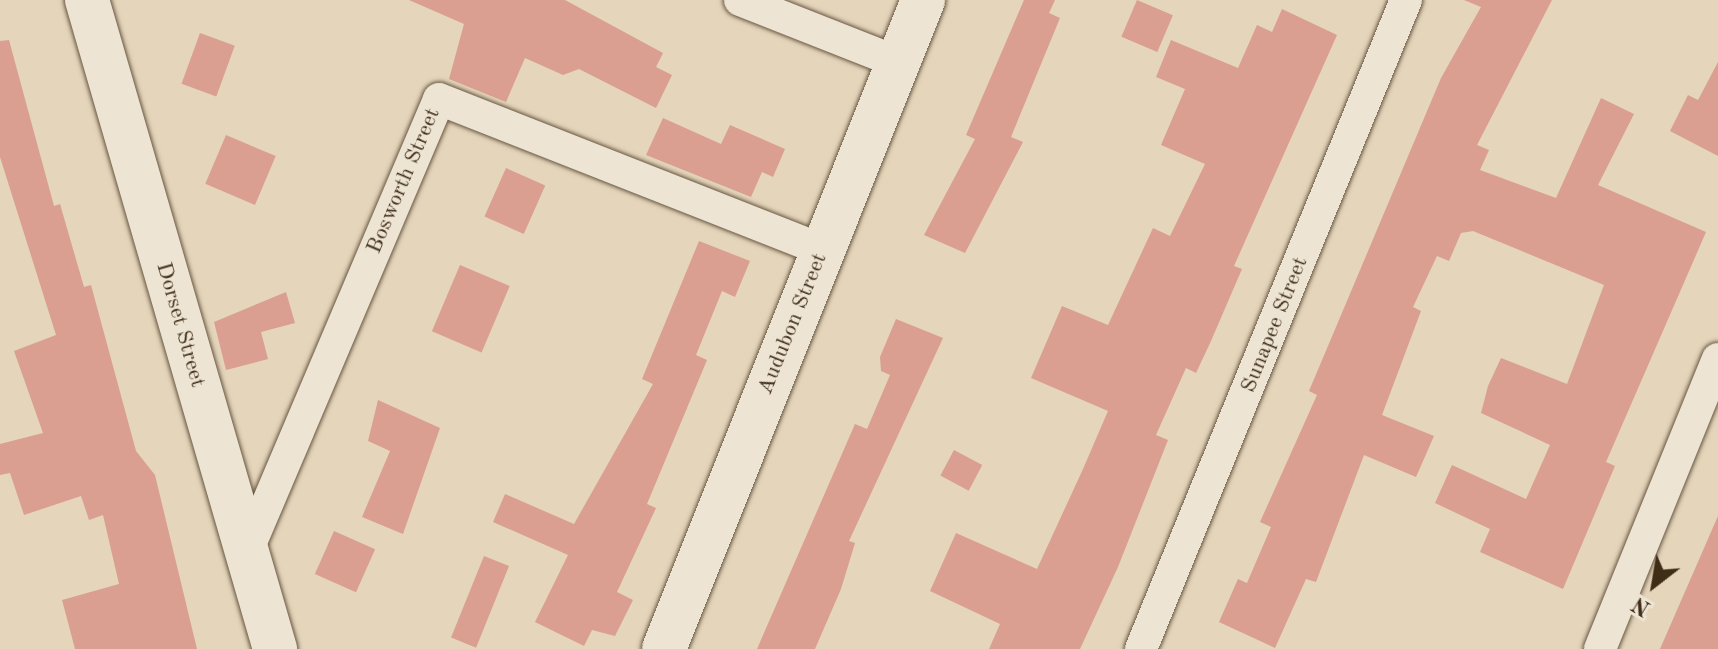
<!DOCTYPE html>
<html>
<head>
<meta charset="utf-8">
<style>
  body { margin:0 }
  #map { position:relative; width:1718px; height:649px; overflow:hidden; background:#e4d5bb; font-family:"Old Standard TT",serif }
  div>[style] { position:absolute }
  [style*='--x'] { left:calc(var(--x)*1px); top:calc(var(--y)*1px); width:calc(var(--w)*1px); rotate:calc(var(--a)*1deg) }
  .building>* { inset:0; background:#da9f90; transform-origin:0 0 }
  .roads { filter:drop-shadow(0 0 2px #685741) drop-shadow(0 0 2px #685741) }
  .street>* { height:32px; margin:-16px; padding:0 16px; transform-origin:16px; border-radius:16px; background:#ede4d3 }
  .secondary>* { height:44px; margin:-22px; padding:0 22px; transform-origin:22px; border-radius:22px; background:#ede4d3 }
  span { translate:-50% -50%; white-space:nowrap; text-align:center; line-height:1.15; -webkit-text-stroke:6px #ede4d3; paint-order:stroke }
  .street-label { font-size:22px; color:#3f2d18 }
  .north { position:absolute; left:1614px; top:545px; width:80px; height:80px; -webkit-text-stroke:6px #ede4d3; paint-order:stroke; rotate:211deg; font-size:22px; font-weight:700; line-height:32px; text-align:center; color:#3f2d18 }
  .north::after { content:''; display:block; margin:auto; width:28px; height:36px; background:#3f2d18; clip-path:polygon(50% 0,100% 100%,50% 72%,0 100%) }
</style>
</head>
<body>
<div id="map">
  <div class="building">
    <div style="clip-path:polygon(409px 0,565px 0,663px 53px,656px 67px,672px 75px,656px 108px,579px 69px,563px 75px,525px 58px,506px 102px,449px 79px,464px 24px)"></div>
    <div style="clip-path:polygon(1024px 0,1055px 0,1049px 13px,1060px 18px,1011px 137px,1023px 142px,965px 253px,924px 235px,975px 139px,966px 135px)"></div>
    <div style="left:1137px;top:0;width:39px;height:40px;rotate:23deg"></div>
    <div style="clip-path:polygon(1464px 0,1552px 0,1477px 145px,1489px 150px,1480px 170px,1556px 198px,1601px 98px,1634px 114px,1598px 185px,1706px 232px,1606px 462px,1615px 466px,1563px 589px,1480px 552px,1490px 529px,1435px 503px,1452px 465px,1526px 499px,1550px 445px,1481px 413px,1488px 386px,1501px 358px,1567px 384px,1604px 285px,1473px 231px,1461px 233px,1449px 261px,1437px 256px,1413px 307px,1421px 311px,1382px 415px,1434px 436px,1416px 477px,1364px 455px,1316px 582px,1306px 579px,1275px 648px,1219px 622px,1238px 579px,1247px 583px,1271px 527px,1260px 522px,1317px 395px,1309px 391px,1441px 78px,1481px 7px)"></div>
    <div style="clip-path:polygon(1282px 9px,1337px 35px,1234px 266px,1242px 269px,1211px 341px,1196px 373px,1186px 368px,1156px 435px,1168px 440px,1118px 567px,1080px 649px,989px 649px,1000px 624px,930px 591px,956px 533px,1037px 569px,1083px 469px,1108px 411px,1031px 378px,1062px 306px,1108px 325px,1153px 228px,1170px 236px,1205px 164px,1161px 145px,1185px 89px,1156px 77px,1171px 40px,1238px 68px,1257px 25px,1272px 32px)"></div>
    <div style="left:200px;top:33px;width:37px;height:54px;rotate:20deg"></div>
    <div style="clip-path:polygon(9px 40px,54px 206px,60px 204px,84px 287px,91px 285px,136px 451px,155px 475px,197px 649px,75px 649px,62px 600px,119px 584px,103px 515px,89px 520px,81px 496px,24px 515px,10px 473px,0 475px,0 444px,43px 433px,14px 351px,56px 335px,0 157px,0 41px)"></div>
    <div style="clip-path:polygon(1718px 62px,1718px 156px,1670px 131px,1688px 95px,1698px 100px)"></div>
    <div style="clip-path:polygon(663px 118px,721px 144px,730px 125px,785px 149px,773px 177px,762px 172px,751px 197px,646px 155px)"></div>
    <div style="left:226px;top:135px;width:54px;height:53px;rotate:23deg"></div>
    <div style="left:506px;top:168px;width:43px;height:53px;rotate:24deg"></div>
    <div style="clip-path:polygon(699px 241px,750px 261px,735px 297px,722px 291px,696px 355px,707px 360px,647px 504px,656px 508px,617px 592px,633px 600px,615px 636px,592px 630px,584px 646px,535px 622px,568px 555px,493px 522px,505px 494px,574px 524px,653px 384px,642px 379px)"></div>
    <div style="left:460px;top:265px;width:54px;height:72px;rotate:23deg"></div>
    <div style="clip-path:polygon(286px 292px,295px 323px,261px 332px,268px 359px,226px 370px,214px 322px)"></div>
    <div style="clip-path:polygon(896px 319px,943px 338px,849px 541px,855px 543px,841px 589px,815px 649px,757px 649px,855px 424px,867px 429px,890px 375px,881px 371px,880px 357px)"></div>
    <div style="clip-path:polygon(378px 400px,440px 428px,403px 534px,362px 517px,390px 451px,368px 441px)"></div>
    <div style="left:954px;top:450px;width:32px;height:29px;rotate:28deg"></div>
    <div style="clip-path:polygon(1718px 516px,1718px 649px,1660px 649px)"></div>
    <div style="left:334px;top:531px;width:45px;height:47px;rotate:24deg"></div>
    <div style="left:484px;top:556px;width:27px;height:88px;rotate:22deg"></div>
  </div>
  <div class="roads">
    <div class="street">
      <div style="--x:740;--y:0;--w:169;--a:21.5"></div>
      <div style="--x:246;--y:554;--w:494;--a:-67"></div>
      <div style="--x:439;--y:99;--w:413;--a:21.5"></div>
      <div style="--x:1141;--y:649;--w:701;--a:-67.79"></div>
      <div style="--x:1600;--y:649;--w:313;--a:-67.9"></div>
    </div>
    <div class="secondary">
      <div style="--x:87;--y:0;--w:676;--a:73.84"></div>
      <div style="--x:664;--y:649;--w:699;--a:-68.24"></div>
    </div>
  </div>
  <div class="street-label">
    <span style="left:404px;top:181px;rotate:-67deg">Bosworth Street</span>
    <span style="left:793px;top:324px;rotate:-68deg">Audubon Street</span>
    <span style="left:180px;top:325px;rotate:74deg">Dorset Street</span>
    <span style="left:1275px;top:325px;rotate:-68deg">Sunapee Street</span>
  </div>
  <div class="north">N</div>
</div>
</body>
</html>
